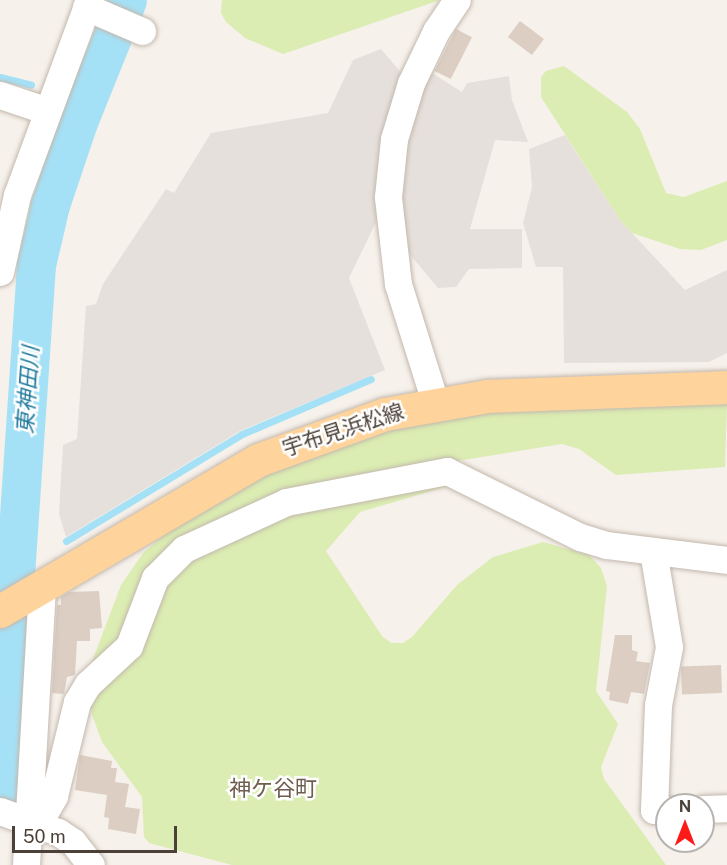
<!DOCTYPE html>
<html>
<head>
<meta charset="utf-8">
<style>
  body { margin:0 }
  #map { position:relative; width:727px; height:865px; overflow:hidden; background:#f6f1eb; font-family:"Public Sans","Noto Sans JP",sans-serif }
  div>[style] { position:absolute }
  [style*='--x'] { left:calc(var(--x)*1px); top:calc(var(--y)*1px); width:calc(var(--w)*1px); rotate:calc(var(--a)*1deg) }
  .industrial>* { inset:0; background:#e6e0dc }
  .green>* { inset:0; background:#dbedb2 }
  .stream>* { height:7px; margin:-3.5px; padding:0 3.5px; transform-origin:3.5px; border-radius:3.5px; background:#a5e1f6 }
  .river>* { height:39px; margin:-19.5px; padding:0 19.5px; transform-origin:19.5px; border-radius:19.5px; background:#a5e1f6 }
  .building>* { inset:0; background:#dccec3; transform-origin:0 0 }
  .roads { filter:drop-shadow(0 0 2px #c3b8ad) drop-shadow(0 0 2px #c3b8ad) }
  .minor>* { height:27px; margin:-13.5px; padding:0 13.5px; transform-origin:13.5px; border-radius:13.5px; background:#fff }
  .major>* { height:33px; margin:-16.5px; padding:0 16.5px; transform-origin:16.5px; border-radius:16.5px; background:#ffd49c }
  span { translate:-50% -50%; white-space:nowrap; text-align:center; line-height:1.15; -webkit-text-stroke:5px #fff; paint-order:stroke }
  .street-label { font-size:21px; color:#4c4138 }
  .water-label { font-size:22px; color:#237c9e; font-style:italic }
  .neighbourhood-label { font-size:22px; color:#6f5d4e }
  .north { position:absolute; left:655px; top:793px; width:60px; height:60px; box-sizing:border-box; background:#fff; border:2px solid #b7b3af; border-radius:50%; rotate:0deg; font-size:16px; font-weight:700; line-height:24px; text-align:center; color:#4c4138 }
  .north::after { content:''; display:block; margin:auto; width:21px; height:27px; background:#ff1a1a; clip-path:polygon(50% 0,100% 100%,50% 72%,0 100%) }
  .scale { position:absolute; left:12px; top:826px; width:165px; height:27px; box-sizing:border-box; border:3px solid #4c4138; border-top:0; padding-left:8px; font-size:18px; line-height:21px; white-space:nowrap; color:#4c4138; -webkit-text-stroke:4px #fff; paint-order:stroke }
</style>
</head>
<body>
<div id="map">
  <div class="industrial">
    <div style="clip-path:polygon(381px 49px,403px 75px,378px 218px,349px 278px,385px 370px,240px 431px,66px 537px,59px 514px,63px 445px,77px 439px,86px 306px,96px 304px,103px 284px,166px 189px,174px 193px,211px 133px,328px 113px,353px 60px)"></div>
    <div style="clip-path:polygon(427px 70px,462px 92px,467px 83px,509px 76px,512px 100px,528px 142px,495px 140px,470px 229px,522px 229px,522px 268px,469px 269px,456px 287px,438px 288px,401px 244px,400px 169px)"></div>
    <div style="clip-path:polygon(565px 135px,620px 220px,685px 290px,727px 270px,727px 353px,709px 362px,564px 363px,563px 267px,536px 267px,523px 223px,532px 187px,529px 149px)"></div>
  </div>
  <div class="green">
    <div style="clip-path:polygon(222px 0,440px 0,283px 54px,245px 38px,226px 22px,221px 13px)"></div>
    <div style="clip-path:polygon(564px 66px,627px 112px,640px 129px,666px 193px,684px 197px,727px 181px,727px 240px,701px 250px,680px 249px,632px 233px,620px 220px,541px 97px,541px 77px,546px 71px)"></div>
    <div style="clip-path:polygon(727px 404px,725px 467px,616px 475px,579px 449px,562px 444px,432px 465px,449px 486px,360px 512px,326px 551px,382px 636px,391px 643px,403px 643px,412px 637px,457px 585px,493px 557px,543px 542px,589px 555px,601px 568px,607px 586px,596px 691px,618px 724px,601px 767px,604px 779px,666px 865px,232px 865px,149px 843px,144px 837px,142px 797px,102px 742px,92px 715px,89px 687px,93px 659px,121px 585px,143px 553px,172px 528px,265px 474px,390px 430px,489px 412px)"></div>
  </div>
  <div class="stream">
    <div style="--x:0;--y:77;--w:32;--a:14"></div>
    <div style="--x:16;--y:538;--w:13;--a:4"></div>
    <div style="--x:66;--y:541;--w:206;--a:-31.3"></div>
    <div style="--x:242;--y:434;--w:140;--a:-23.1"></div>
  </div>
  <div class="river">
    <div style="--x:0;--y:796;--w:532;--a:-86.12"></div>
    <div style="--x:36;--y:265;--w:62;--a:-76.9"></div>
    <div style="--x:50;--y:205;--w:88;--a:-71.4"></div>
    <div style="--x:78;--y:122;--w:131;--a:-68.1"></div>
  </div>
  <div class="building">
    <div style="left:520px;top:21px;width:30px;height:20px;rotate:37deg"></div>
    <div style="left:456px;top:29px;width:18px;height:47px;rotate:27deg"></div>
    <div style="clip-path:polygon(99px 591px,102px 628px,90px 629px,90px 641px,77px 641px,75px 675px,67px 677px,64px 694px,52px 693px,57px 605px,61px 605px,61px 597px,69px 592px)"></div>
    <div style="clip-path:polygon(615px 635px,632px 635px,632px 650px,638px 652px,636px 661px,650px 663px,644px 694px,631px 692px,628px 704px,609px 700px,610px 692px,606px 691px)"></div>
    <div style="left:721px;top:665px;width:28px;height:40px;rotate:88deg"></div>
    <div style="clip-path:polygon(80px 755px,112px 761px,111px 768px,117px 768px,115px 782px,129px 784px,125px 807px,140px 809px,136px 834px,108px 829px,109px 818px,104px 817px,107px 795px,75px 790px)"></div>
  </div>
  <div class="roads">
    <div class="minor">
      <div style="--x:86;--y:7;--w:61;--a:23.2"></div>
      <div style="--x:0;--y:95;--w:47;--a:18.4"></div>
      <div style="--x:0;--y:272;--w:79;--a:-77.6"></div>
      <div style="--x:17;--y:195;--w:208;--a:-69.7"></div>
      <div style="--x:435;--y:402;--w:124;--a:-107.4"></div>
      <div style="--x:398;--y:284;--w:88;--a:-96.6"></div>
      <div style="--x:388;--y:197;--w:58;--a:-84.1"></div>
      <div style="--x:394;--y:139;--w:59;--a:-73.1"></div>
      <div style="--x:411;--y:83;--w:58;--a:-64.3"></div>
      <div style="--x:436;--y:31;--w:37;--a:-56"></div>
      <div style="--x:653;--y:551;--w:97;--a:80.5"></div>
      <div style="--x:669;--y:647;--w:59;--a:100.7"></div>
      <div style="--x:658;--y:705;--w:105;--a:92.2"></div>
      <div style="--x:654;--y:810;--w:13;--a:0"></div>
      <div style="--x:703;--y:809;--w:24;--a:-2"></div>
      <div style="--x:0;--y:811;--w:62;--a:19.9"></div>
      <div style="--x:58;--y:832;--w:18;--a:34"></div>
      <div style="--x:73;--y:842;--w:29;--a:52"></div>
      <div style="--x:30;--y:821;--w:19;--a:-35"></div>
      <div style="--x:46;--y:810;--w:16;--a:-60"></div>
      <div style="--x:54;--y:796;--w:97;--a:-76.3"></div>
      <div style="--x:77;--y:702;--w:21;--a:-59"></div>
      <div style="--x:88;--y:684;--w:56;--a:-42.8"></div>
      <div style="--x:129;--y:646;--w:73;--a:-69.1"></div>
      <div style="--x:155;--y:578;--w:41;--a:-45"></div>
      <div style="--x:184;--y:549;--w:112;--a:-24.7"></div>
      <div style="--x:286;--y:502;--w:164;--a:-10.9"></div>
      <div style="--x:447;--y:471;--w:148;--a:26.4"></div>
      <div style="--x:580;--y:537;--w:28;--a:17"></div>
      <div style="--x:607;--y:545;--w:121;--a:7.1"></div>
      <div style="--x:26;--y:865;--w:280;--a:-86.7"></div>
    </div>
    <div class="major">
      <div style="--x:0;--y:611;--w:299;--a:-30.3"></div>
      <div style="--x:258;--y:460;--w:135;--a:-19.9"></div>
      <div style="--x:385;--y:414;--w:104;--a:-10"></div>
      <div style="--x:487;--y:396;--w:240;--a:-2.1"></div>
    </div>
  </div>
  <div class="street-label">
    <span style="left:343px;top:430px;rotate:-18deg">宇布見浜松線</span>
  </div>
  <div class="water-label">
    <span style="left:28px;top:390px;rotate:-86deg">東神田川</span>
  </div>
  <div class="neighbourhood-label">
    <span style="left:273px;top:789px">神ケ谷町</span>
  </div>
  <div class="north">N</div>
  <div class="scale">50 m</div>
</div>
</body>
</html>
